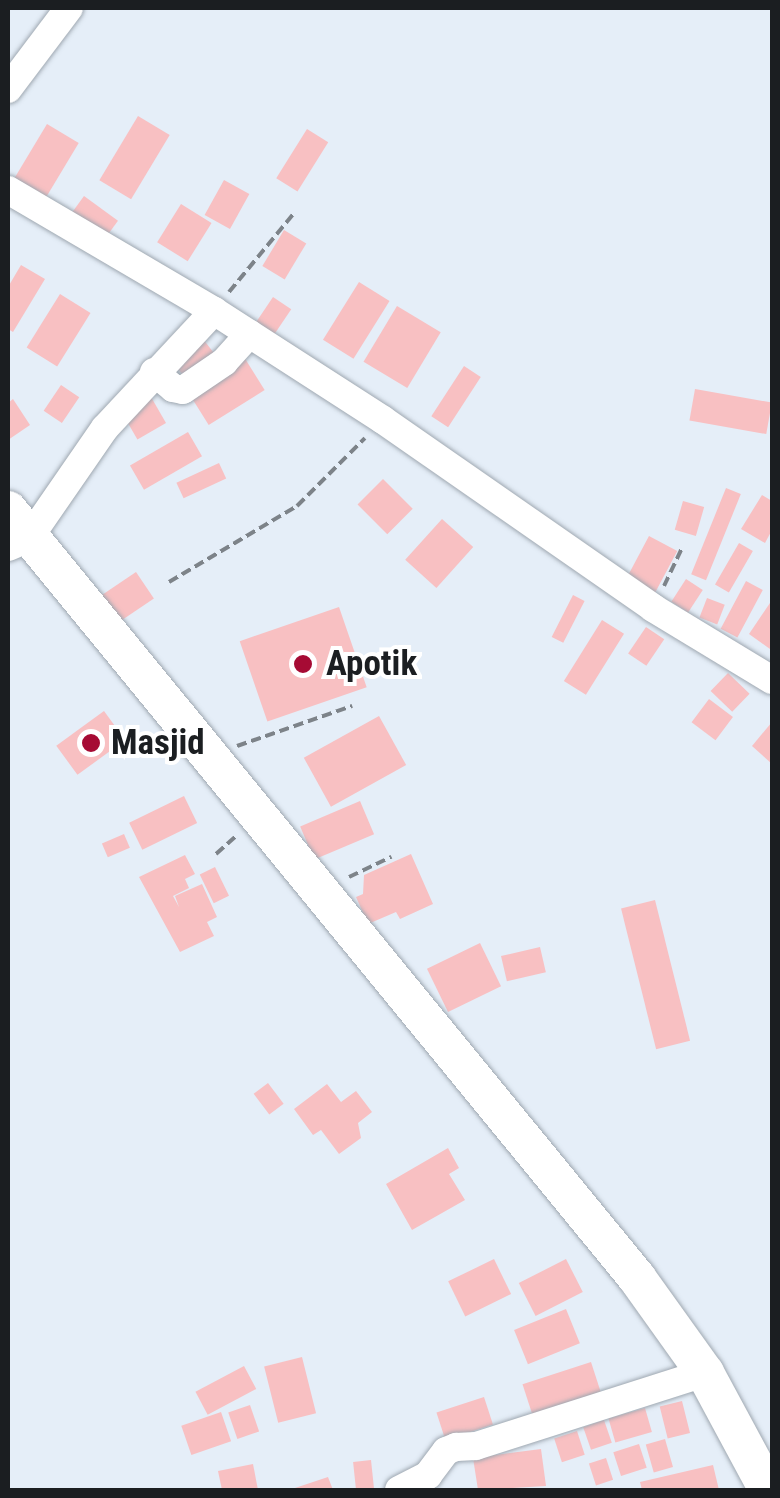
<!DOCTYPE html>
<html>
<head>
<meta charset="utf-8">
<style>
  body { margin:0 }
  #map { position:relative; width:780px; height:1498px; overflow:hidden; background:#e5eef8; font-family:"Roboto Condensed",sans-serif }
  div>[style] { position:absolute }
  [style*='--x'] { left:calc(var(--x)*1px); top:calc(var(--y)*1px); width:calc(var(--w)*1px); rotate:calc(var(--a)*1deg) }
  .building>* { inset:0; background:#f8c0c2; transform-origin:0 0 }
  .path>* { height:4px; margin-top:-2px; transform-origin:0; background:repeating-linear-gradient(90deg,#7d8389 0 10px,transparent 0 15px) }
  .roads { filter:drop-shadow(0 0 2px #9fa8b1) drop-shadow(0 0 2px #9fa8b1) }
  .street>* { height:28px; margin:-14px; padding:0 14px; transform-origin:14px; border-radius:14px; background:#fff }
  .secondary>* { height:38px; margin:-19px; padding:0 19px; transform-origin:19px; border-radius:19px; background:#fff }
  .dots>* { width:28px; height:28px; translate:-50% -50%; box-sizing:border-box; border:5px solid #fff; border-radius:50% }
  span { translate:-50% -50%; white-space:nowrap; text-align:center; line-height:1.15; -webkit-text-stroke:8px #fff; paint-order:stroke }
  .poi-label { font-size:35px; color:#1b1e21; font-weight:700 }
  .left { translate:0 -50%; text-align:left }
  .frame { position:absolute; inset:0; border:10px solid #1b1e21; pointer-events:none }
</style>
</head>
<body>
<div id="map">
  <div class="building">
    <div style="left:138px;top:116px;width:37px;height:75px;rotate:31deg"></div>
    <div style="left:47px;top:124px;width:37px;height:70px;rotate:31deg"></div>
    <div style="left:307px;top:129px;width:25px;height:58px;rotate:32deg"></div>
    <div style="left:224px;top:180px;width:29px;height:40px;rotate:29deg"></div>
    <div style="left:84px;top:196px;width:42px;height:24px;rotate:36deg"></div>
    <div style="left:181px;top:204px;width:36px;height:45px;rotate:32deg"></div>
    <div style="left:284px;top:230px;width:26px;height:42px;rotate:31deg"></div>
    <div style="clip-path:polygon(21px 265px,45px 279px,13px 332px,8px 329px,8px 287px)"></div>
    <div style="left:359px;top:282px;width:36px;height:68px;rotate:32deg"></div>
    <div style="left:60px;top:294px;width:36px;height:63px;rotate:32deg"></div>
    <div style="left:273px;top:297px;width:22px;height:41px;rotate:34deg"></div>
    <div style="left:397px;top:306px;width:51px;height:65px;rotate:31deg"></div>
    <div style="left:203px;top:339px;width:18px;height:38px;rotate:52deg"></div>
    <div style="left:244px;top:357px;width:39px;height:66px;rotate:58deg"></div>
    <div style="left:464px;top:366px;width:20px;height:60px;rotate:33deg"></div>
    <div style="left:61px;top:385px;width:22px;height:31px;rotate:34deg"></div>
    <div style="left:695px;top:389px;width:78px;height:32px;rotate:10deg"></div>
    <div style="left:151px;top:397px;width:30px;height:33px;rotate:60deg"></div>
    <div style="clip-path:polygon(13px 399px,30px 425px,8px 440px,8px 403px)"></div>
    <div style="left:188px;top:432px;width:28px;height:67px;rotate:60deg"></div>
    <div style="left:219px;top:463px;width:17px;height:47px;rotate:65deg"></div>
    <div style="left:383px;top:479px;width:42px;height:36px;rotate:45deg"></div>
    <div style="left:726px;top:488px;width:16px;height:93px;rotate:22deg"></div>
    <div style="clip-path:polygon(762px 495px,772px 501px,772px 530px,765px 543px,741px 529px)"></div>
    <div style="left:683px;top:501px;width:22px;height:30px;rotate:16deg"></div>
    <div style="left:442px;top:519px;width:42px;height:55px;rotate:42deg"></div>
    <div style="left:649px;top:536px;width:32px;height:47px;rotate:28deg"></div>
    <div style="left:739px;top:543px;width:16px;height:48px;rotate:30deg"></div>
    <div style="left:136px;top:572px;width:32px;height:46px;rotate:56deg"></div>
    <div style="left:686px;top:579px;width:20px;height:27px;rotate:33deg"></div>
    <div style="left:746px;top:581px;width:19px;height:54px;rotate:28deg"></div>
    <div style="left:573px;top:595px;width:13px;height:47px;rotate:27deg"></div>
    <div style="left:707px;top:598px;width:19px;height:21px;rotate:21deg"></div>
    <div style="clip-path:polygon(772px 600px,772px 645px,770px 649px,749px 634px)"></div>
    <div style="left:339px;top:607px;width:85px;height:105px;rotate:71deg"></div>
    <div style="left:602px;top:620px;width:26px;height:72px;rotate:32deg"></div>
    <div style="left:646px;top:627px;width:22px;height:32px;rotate:34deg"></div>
    <div style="left:728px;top:673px;width:30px;height:25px;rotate:44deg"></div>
    <div style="left:709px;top:699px;width:30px;height:29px;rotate:37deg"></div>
    <div style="left:104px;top:711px;width:36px;height:59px;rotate:54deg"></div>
    <div style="left:379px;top:716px;width:56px;height:86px;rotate:61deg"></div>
    <div style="clip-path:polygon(772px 722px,772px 764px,752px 746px)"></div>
    <div style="left:184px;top:796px;width:30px;height:61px;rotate:64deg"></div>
    <div style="left:360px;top:801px;width:36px;height:65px;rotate:67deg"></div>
    <div style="left:124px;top:834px;width:15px;height:24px;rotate:67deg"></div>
    <div style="clip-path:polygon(411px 854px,433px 904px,400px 919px,396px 912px,368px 924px,356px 897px,363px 894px,364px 875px)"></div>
    <div style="clip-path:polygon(185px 855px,195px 874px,185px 879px,189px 888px,173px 896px,179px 907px,175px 896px,202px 884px,217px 917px,207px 922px,214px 936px,180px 952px,139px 877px)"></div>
    <div style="left:215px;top:867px;width:32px;height:17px;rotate:64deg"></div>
    <div style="left:655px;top:900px;width:145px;height:35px;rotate:76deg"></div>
    <div style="left:480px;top:943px;width:48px;height:59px;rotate:64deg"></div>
    <div style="left:540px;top:947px;width:26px;height:40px;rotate:77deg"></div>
    <div style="left:268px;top:1083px;width:26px;height:18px;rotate:53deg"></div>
    <div style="clip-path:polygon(327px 1084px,341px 1102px,356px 1091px,372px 1112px,358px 1123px,361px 1138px,339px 1154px,321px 1130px,313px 1135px,294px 1109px)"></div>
    <div style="clip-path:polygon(448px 1148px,459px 1168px,449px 1174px,465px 1200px,412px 1230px,386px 1184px)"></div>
    <div style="left:494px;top:1259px;width:39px;height:51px;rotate:64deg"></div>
    <div style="left:566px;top:1259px;width:37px;height:53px;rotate:63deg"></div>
    <div style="left:566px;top:1309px;width:37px;height:56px;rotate:68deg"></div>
    <div style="left:302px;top:1357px;width:58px;height:39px;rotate:76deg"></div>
    <div style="left:591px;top:1362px;width:38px;height:72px;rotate:72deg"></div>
    <div style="left:244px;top:1366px;width:26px;height:55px;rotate:62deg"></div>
    <div style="left:484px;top:1397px;width:29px;height:50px;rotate:72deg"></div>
    <div style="left:682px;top:1401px;width:33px;height:23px;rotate:76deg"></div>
    <div style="left:250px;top:1405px;width:28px;height:23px;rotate:71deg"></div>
    <div style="left:645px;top:1408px;width:25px;height:38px;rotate:74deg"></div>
    <div style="left:221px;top:1412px;width:31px;height:42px;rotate:71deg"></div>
    <div style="left:604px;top:1420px;width:24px;height:22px;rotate:71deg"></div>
    <div style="left:577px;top:1431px;width:25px;height:24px;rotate:72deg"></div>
    <div style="left:665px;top:1439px;width:29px;height:20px;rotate:74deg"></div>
    <div style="left:639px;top:1444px;width:25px;height:27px;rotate:72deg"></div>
    <div style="clip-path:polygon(541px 1449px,546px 1486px,478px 1490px,473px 1458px)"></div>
    <div style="left:606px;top:1458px;width:23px;height:18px;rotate:72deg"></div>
    <div style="left:371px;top:1460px;width:30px;height:18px;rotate:84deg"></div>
    <div style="clip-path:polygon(253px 1464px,258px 1490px,222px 1490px,218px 1471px)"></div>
    <div style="clip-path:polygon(713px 1465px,719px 1490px,642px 1490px,640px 1482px)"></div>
    <div style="clip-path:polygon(328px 1477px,333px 1490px,289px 1490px)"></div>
  </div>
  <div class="path">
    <div style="--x:229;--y:292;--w:104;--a:-50.5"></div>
    <div style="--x:169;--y:582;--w:149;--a:-30.7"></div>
    <div style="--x:297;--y:506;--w:96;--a:-45"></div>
    <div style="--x:664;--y:586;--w:42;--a:-64.7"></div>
    <div style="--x:237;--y:746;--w:122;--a:-19.2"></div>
    <div style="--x:216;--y:854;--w:27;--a:-42"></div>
    <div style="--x:349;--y:877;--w:47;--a:-25.5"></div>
  </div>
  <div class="roads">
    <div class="street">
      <div style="--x:8;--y:89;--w:101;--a:-53"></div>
      <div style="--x:8;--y:190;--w:239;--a:30.4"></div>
      <div style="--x:214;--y:311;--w:201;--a:32.8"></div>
      <div style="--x:383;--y:420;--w:329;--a:34.8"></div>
      <div style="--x:653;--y:608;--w:139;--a:31.2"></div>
      <div style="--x:154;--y:372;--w:25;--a:40"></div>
      <div style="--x:173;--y:388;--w:10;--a:11"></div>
      <div style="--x:183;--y:390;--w:50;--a:-34.3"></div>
      <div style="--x:224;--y:362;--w:38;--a:-48"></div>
      <div style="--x:8;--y:547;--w:23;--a:-23"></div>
      <div style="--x:29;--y:538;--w:134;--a:-55.4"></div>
      <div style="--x:105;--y:428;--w:160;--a:-47"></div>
      <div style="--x:399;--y:1490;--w:33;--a:-27"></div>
      <div style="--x:428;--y:1475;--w:30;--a:-53"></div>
      <div style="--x:446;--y:1451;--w:11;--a:-22"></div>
      <div style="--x:456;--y:1447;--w:20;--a:-3"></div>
      <div style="--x:476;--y:1446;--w:240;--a:-17.7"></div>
    </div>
    <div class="secondary">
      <div style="--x:8;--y:510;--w:993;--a:50.68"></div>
      <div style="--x:637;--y:1278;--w:117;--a:54.4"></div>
      <div style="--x:705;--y:1373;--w:133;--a:61.7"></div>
    </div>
  </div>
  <div class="dots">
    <div style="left:303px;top:664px;background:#a60b34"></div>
    <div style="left:91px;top:743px;background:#a60b34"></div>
  </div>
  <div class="poi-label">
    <span class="left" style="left:326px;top:664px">Apotik</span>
    <span class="left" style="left:111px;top:743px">Masjid</span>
  </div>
  <div class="frame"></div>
</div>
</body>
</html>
